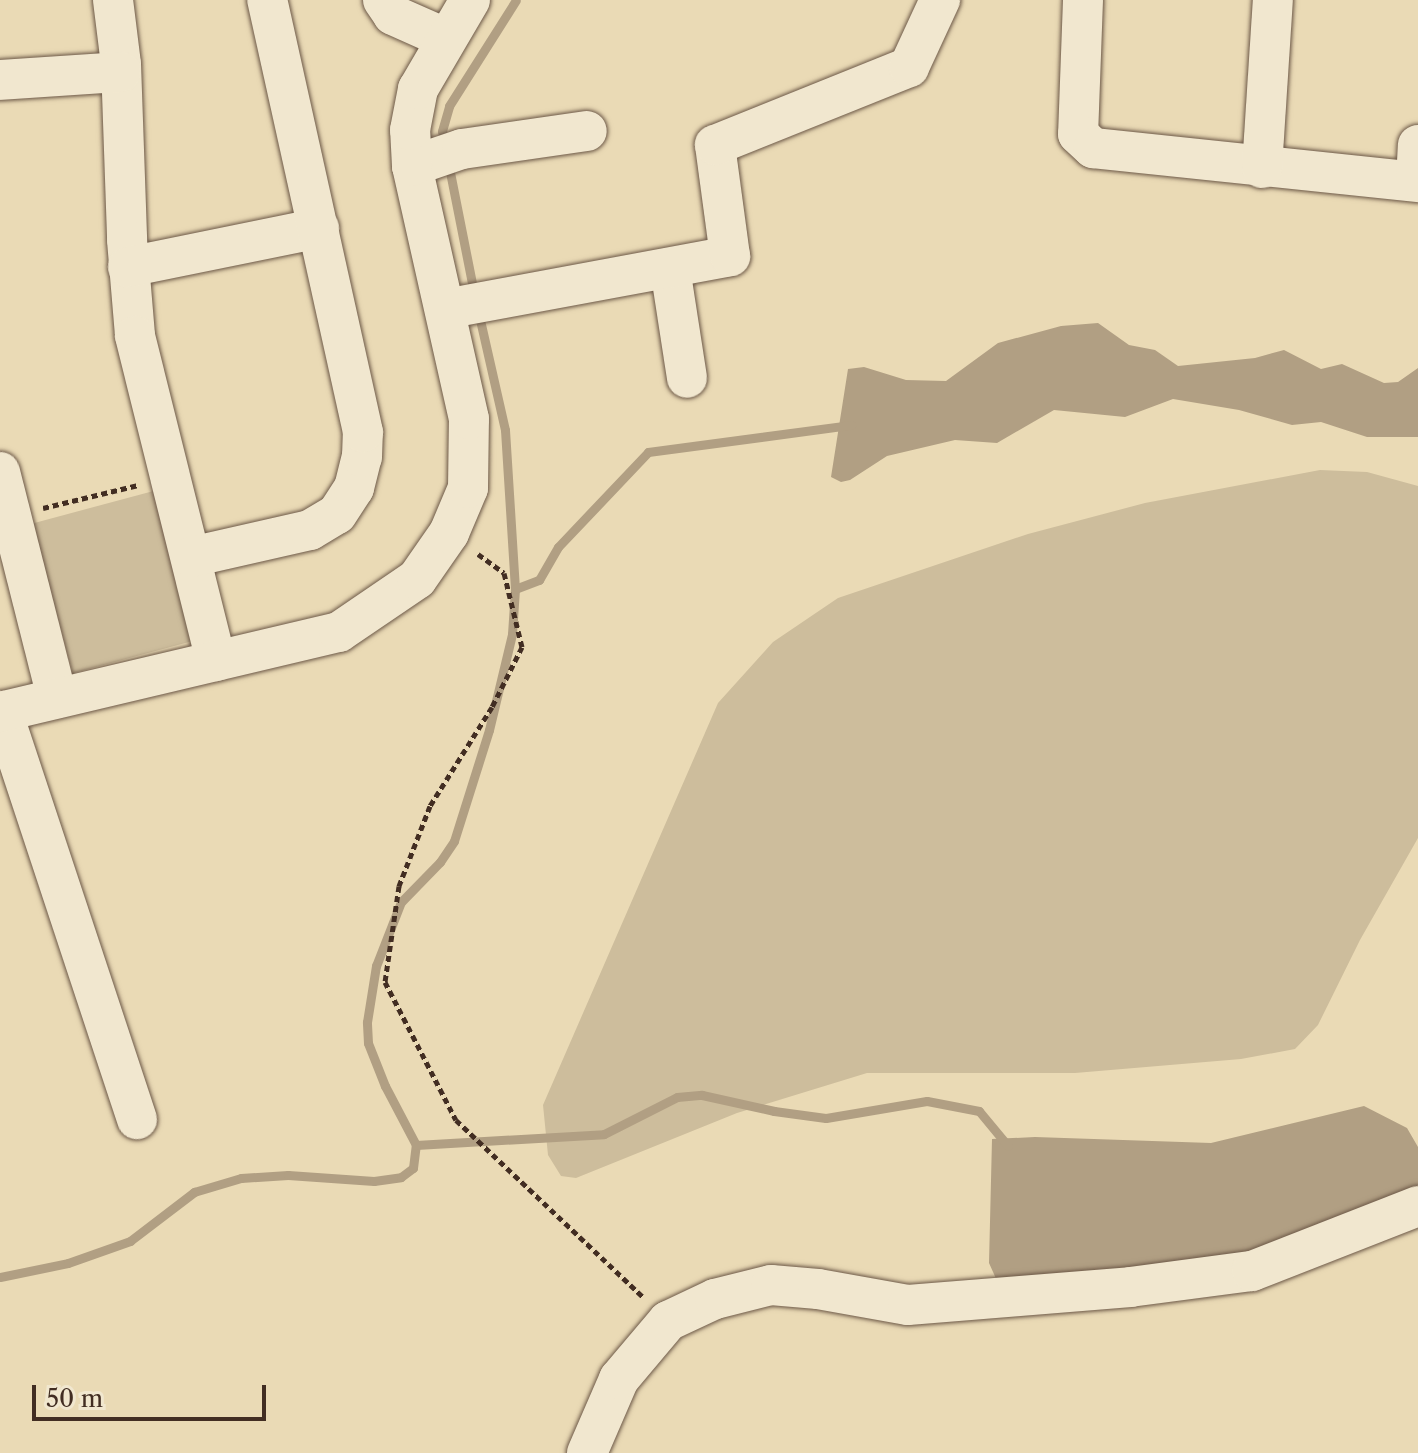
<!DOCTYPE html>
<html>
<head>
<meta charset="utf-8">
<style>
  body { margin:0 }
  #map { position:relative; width:1418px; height:1453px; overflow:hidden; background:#eadab5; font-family:"Libre Caslon Text",serif }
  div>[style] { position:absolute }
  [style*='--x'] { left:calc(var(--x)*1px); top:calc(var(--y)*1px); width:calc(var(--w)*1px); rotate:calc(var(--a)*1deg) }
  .green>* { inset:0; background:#cdbd9c; transform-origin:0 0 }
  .water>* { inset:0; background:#b19f83 }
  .stream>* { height:9px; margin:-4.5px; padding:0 4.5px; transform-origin:4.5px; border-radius:4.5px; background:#b19f83 }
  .path>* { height:5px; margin-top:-2.5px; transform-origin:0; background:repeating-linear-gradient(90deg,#422d22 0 6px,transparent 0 10px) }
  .roads { filter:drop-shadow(0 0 2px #6c5847) drop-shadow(0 0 2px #6c5847) }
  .minor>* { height:40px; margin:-20px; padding:0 20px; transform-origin:20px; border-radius:20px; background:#f1e7cf }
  span { translate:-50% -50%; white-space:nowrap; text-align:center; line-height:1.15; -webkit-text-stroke:8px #f1e7cf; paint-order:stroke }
  .scale { position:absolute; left:32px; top:1385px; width:234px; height:36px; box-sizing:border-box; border:4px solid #422d22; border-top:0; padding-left:10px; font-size:24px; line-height:28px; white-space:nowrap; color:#422d22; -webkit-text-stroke:6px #f1e7cf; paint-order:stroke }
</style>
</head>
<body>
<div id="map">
  <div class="green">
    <div style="clip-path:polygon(1320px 470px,1367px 472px,1418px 486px,1418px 838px,1360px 940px,1318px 1025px,1295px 1049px,1241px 1059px,1075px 1073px,867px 1073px,737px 1113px,576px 1178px,561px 1176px,548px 1155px,543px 1105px,718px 703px,773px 642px,838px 598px,1028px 534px,1145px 503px)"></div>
    <div style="left:161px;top:489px;width:155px;height:133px;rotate:75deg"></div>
  </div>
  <div class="water">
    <div style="clip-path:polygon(1098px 323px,1129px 345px,1155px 350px,1178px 366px,1255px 358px,1284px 350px,1321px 369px,1342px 364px,1384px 383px,1398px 382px,1418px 368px,1418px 437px,1367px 437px,1321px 422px,1292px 425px,1239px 410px,1173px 399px,1125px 417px,1054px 410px,997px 443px,955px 440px,887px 456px,850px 480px,841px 482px,831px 477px,848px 369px,864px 367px,906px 380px,946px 381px,998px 343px,1061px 326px)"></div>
    <div style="clip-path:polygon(1364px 1106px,1407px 1128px,1418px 1147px,1418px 1192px,1265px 1254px,1002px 1292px,989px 1263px,992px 1139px,1035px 1137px,1211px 1143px)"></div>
  </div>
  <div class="stream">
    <div style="--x:445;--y:144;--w:13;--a:-103"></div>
    <div style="--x:442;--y:131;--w:26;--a:-74"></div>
    <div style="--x:449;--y:106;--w:125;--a:-57.7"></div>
    <div style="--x:448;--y:162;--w:134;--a:78.8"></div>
    <div style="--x:478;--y:311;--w:122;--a:77.2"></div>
    <div style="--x:505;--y:430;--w:159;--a:86.4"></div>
    <div style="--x:416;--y:1145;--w:188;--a:-3.3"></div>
    <div style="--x:604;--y:1134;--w:82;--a:-26.9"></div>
    <div style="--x:677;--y:1097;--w:25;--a:-5"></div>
    <div style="--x:702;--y:1095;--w:74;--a:12.5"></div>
    <div style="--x:774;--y:1111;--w:52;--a:7.7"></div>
    <div style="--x:826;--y:1118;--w:102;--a:-9.6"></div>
    <div style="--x:927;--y:1101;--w:53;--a:10.9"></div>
    <div style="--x:979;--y:1111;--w:45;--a:50.4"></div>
    <div style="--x:0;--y:1277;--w:69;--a:-11.6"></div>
    <div style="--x:68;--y:1263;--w:66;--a:-19.5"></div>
    <div style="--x:130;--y:1241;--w:81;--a:-37.4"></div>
    <div style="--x:194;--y:1192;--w:49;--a:-16.6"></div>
    <div style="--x:241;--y:1178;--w:47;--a:-3.7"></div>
    <div style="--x:288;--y:1175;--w:86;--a:4"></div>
    <div style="--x:374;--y:1181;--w:27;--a:-8"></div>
    <div style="--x:401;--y:1177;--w:15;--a:-37"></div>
    <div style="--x:413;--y:1168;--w:23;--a:-83"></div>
    <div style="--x:416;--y:1145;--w:67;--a:-117.7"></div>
    <div style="--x:385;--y:1086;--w:46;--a:-111.6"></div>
    <div style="--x:368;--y:1043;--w:21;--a:-93"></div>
    <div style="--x:367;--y:1022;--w:57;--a:-80.9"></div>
    <div style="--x:376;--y:966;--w:69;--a:-68.7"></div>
    <div style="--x:401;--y:902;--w:56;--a:-45.7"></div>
    <div style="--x:440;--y:862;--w:25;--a:-56"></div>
    <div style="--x:454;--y:841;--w:116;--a:-72.5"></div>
    <div style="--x:489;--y:730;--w:99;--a:-76.5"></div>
    <div style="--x:512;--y:634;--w:45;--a:-86.2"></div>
    <div style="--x:515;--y:589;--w:26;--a:-21"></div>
    <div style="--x:539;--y:580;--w:38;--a:-60"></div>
    <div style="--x:558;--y:547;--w:131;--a:-46.5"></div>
    <div style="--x:648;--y:452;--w:205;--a:-7.6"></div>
  </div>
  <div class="path">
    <div style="--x:43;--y:508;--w:98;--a:-13.6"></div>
    <div style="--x:478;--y:554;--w:32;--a:36"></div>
    <div style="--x:504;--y:573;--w:76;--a:76.3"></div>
    <div style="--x:522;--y:647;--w:67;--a:116.6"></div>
    <div style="--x:492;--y:707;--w:117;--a:122.1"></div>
    <div style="--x:430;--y:806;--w:86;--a:111.2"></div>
    <div style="--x:399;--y:886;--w:97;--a:98.3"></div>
    <div style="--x:385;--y:982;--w:155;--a:62.8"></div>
    <div style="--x:456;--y:1120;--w:259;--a:43.4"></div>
  </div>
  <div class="roads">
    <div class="minor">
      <div style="--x:113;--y:0;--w:64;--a:82.9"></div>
      <div style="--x:121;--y:64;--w:176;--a:88"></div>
      <div style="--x:127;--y:240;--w:96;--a:85.2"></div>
      <div style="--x:135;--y:336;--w:335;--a:76"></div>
      <div style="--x:383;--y:0;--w:18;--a:56"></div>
      <div style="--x:393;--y:15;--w:57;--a:23.9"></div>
      <div style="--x:1083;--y:0;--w:134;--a:92.1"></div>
      <div style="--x:1078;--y:134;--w:21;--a:43"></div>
      <div style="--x:1093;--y:148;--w:327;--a:6"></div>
      <div style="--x:0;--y:80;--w:121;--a:-3.8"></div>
      <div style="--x:412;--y:166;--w:53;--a:-18.8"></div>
      <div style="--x:462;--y:149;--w:126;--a:-8.2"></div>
      <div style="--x:1262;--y:168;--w:168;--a:-86.3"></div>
      <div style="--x:1416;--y:181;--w:36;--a:-87"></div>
      <div style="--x:128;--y:267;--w:195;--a:-11.5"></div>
      <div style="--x:670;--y:268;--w:111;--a:81.2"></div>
      <div style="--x:445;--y:309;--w:290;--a:-10.5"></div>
      <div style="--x:730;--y:256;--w:112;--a:-97.7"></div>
      <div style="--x:715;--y:145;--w:209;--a:-21.9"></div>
      <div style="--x:909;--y:67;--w:74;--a:-65.2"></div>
      <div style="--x:0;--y:472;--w:233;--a:75.8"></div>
      <div style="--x:191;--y:557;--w:122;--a:-12.8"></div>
      <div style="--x:310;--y:530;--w:31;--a:-31"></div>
      <div style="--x:337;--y:514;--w:31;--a:-57"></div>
      <div style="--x:354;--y:488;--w:32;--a:-76"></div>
      <div style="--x:362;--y:457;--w:25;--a:-88"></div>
      <div style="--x:363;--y:432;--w:443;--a:-102.5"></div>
      <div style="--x:2;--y:711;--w:430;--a:71.7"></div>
      <div style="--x:0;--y:712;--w:348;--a:-13.3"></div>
      <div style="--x:339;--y:632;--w:94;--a:-34.2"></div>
      <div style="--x:417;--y:579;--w:56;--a:-55.2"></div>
      <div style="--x:449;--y:533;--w:49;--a:-67.1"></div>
      <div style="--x:468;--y:488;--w:69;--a:-89.2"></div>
      <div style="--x:469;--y:419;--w:259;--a:-102.7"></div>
      <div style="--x:412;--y:166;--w:36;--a:-93"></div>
      <div style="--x:410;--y:130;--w:42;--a:-79"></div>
      <div style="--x:418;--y:89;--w:103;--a:-59.7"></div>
      <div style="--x:587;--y:1453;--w:81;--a:-66.6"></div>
      <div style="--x:619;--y:1379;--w:76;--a:-49.8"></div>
      <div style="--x:668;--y:1321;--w:52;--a:-25.1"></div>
      <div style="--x:715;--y:1299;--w:58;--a:-14"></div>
      <div style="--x:771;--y:1285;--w:47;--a:4.9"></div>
      <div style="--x:818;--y:1289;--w:91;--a:10.1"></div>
      <div style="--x:908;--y:1305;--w:223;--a:-4.6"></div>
      <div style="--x:1130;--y:1287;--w:123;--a:-7.5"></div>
      <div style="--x:1252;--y:1271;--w:178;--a:-21.4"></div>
    </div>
  </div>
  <div class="scale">50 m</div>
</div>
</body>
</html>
